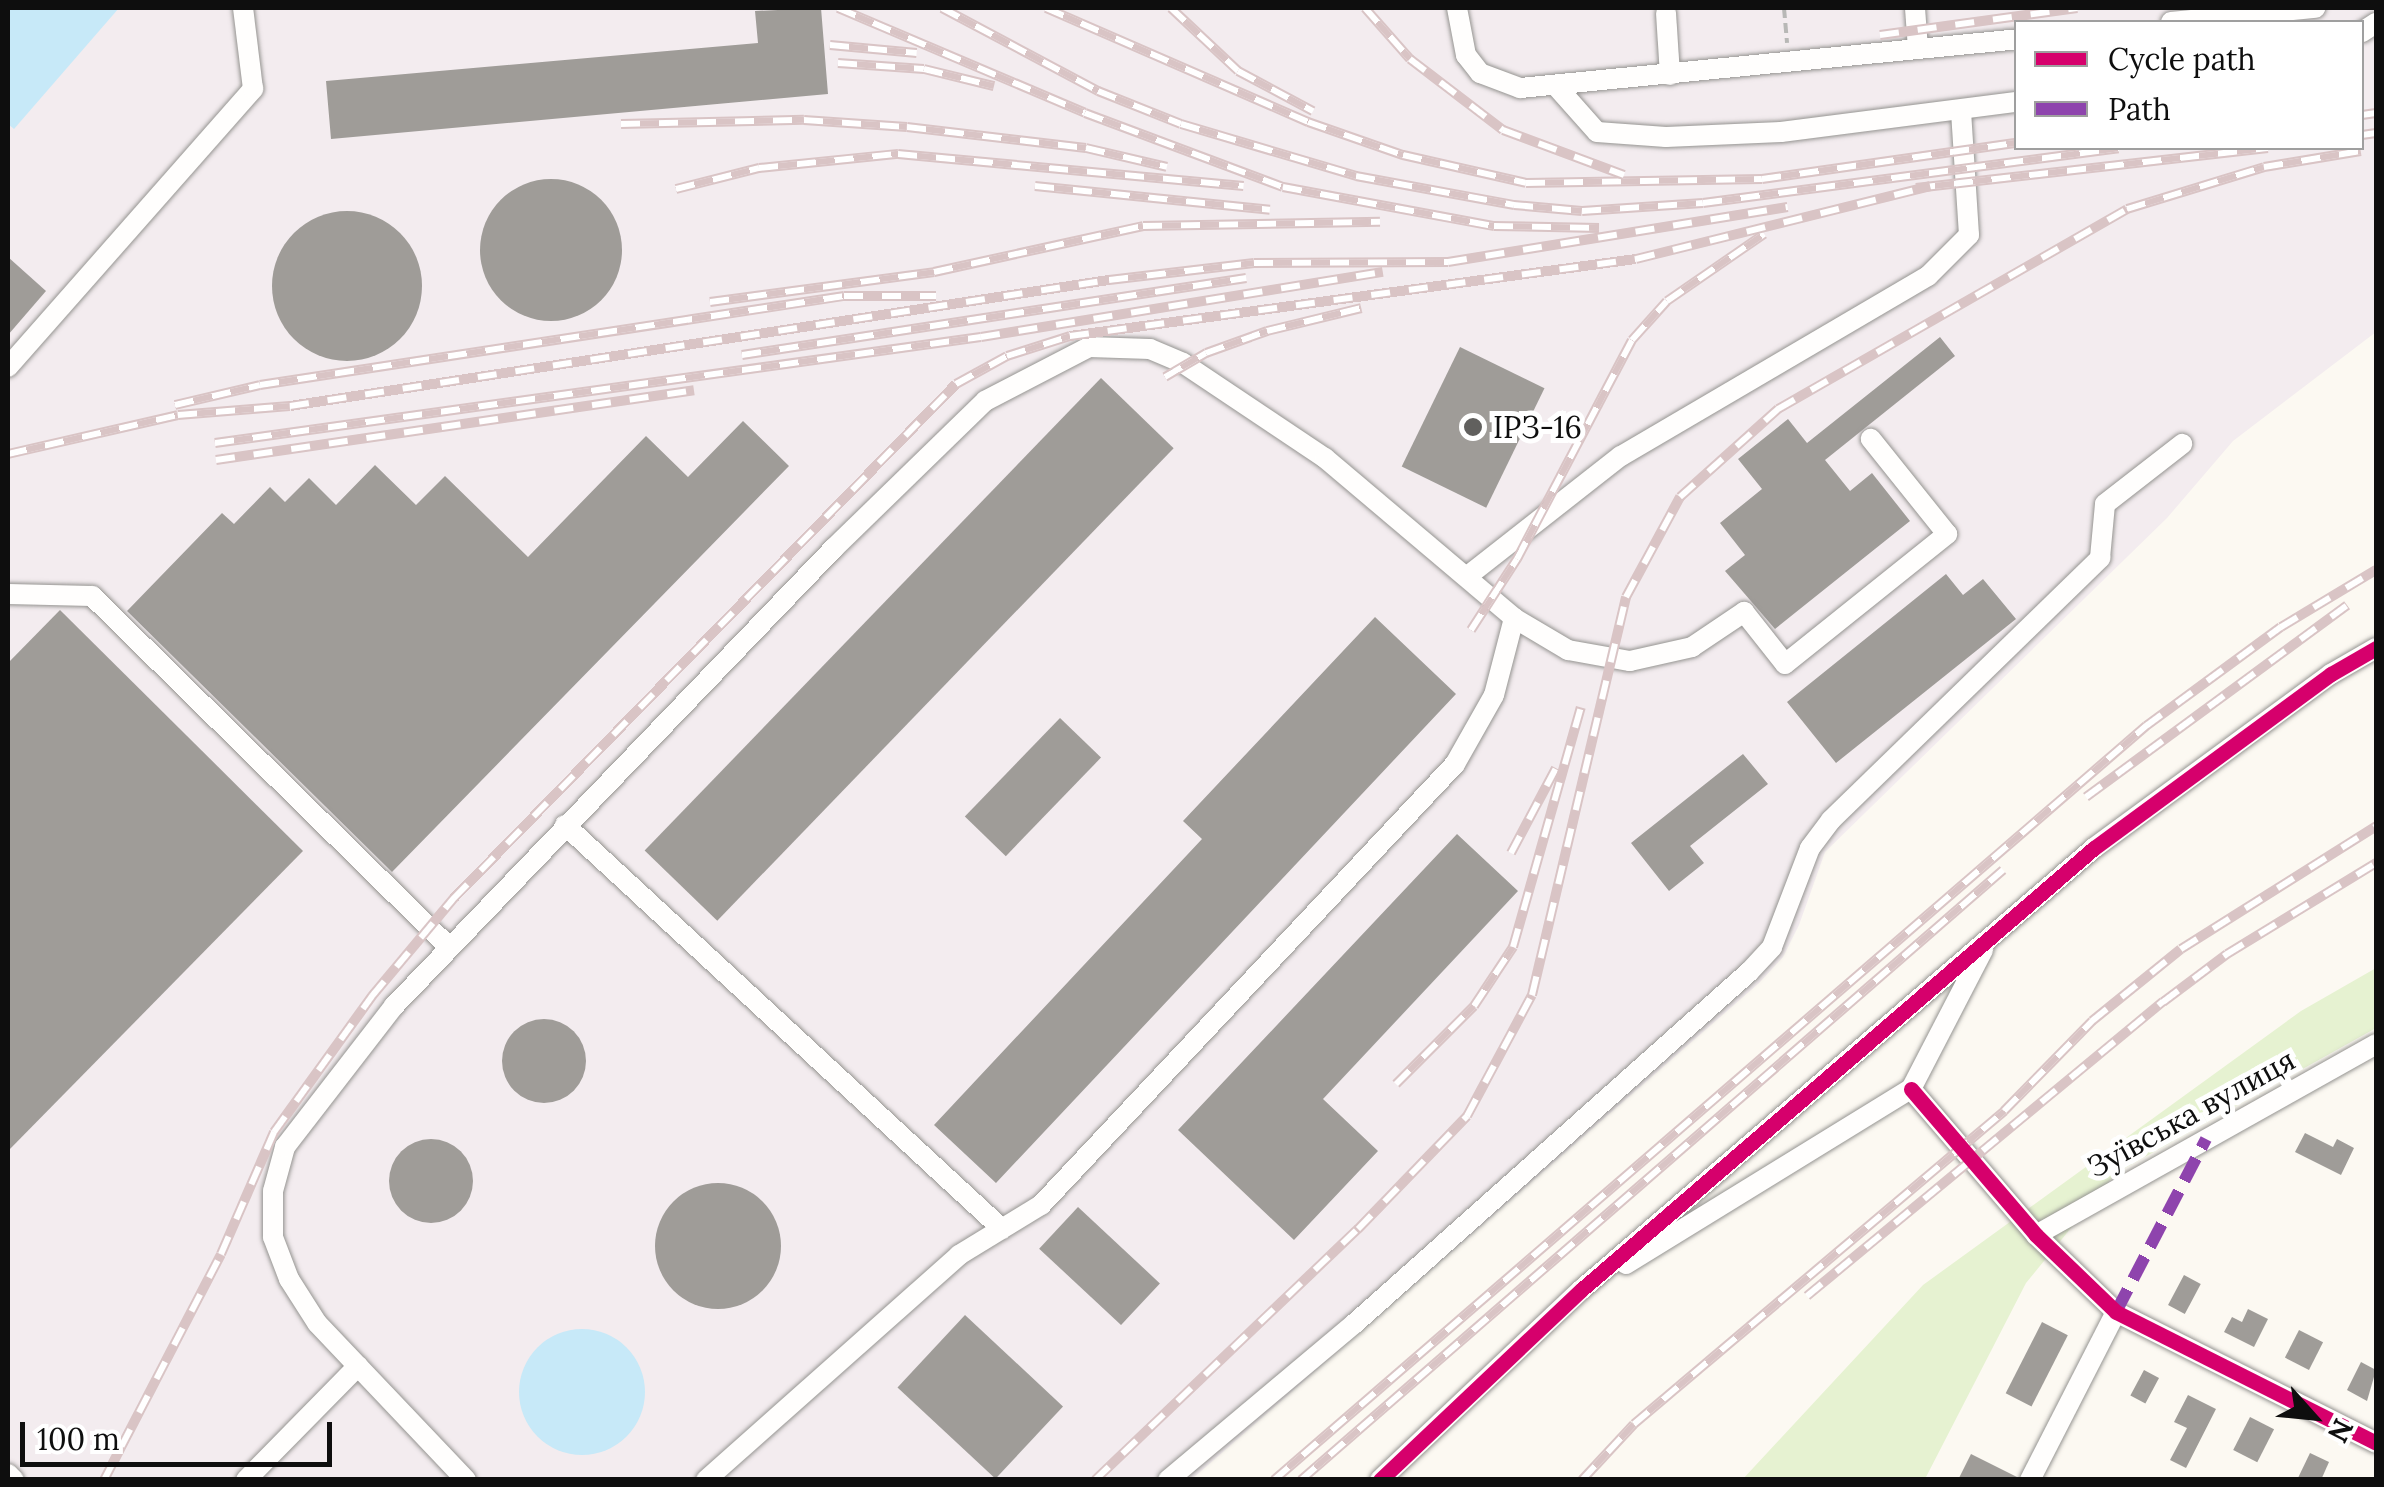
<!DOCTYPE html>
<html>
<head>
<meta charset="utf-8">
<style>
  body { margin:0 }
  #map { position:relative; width:2384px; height:1487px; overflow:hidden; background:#fcf9f2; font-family:Lora,serif }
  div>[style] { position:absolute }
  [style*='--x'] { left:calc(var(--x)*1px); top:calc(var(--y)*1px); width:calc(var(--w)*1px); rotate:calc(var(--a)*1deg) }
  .industrial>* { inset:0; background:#f3ecef }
  .green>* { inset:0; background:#e6f2d1 }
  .water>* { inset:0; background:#c7e9f8 }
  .round { border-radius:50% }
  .building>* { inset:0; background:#9f9c98; transform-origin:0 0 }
  .path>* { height:4px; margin-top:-2px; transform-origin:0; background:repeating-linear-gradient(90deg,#b8b8b6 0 10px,transparent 0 15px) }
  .roads { filter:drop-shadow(0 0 2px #959491) drop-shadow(0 0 2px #959491) }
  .minor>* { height:20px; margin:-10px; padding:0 10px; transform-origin:10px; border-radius:10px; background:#fffefd }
  .rail>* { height:10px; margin-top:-5px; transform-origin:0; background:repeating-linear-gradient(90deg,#fff 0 19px,#d9c4c5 0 38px); box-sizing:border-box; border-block:2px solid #d9c4c5 }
  .quiet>* { height:12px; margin-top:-6px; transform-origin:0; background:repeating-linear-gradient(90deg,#8e44ad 0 25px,transparent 0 37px) }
  .cycleway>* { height:15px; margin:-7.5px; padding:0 7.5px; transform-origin:7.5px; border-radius:7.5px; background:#d6006c }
  .dots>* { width:28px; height:28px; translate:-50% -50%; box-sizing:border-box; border:5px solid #fff; border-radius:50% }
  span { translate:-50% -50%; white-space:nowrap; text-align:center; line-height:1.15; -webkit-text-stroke:10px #fff; paint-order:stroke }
  .poi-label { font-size:30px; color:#0e0e0e }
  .left { translate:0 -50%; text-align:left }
  .street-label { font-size:30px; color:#0e0e0e }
  .frame { position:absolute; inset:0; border:10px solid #0e0e0e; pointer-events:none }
  .legend { position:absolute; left:2014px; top:20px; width:350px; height:130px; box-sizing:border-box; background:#fff; border:2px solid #9f9f9f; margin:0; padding:12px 18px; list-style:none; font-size:30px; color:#0e0e0e }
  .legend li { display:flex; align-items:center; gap:20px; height:50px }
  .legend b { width:50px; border:2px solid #9f9f9f }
  .north { position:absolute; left:2264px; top:1367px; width:100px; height:100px; -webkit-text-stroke:8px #fff; paint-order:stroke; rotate:117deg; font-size:28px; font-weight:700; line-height:40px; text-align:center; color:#0e0e0e }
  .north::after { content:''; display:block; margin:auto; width:35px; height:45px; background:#0e0e0e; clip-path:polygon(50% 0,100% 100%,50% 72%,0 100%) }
  .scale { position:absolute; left:20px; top:1422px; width:312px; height:45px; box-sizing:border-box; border:5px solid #0e0e0e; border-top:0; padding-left:12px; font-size:30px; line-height:35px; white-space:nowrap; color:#0e0e0e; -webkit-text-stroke:8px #fff; paint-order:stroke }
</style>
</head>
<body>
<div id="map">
  <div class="industrial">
    <div style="clip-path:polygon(evenodd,8px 8px,2376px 8px,2376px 332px,2233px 441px,2167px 518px,1825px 852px,1799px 925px,1783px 957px,1759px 983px,1192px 1479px,8px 1480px,8px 8px,2016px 22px,2362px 22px,2362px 148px,2016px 148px,2016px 22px)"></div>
  </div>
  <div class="green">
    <div style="clip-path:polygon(2376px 968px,2376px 1028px,2116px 1173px,2026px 1283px,1925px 1479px,1742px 1480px,1923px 1285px,2301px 1011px)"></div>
  </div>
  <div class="water">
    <div style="clip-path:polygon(8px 8px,119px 8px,14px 129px,8px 124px)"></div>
    <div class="round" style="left:519px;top:1329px;width:126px;height:126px"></div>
  </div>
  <div class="building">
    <div style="clip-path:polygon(821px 8px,828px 94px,331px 139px,326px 81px,758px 43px,755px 11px)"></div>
    <div class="round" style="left:480px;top:179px;width:142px;height:142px"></div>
    <div class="round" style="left:272px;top:211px;width:150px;height:150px"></div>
    <div style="clip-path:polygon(8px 257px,46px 291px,8px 335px)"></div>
    <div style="clip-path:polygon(1940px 337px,1955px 356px,1825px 460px,1850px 491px,1872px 473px,1910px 521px,1775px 629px,1725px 571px,1745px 555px,1720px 523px,1762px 489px,1738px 459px,1788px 419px,1807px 443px)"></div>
    <div style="left:1460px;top:347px;width:94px;height:133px;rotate:26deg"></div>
    <div style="left:1101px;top:378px;width:101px;height:657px;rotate:44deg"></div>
    <div style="clip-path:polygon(743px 421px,789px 466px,392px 872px,127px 611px,222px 513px,234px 524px,270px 487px,285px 502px,309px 478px,336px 505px,375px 465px,416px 505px,445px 476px,528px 557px,646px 436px,688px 477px)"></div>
    <div style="clip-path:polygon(1946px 574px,1963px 595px,1983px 579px,2016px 619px,1836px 763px,1787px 702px)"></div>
    <div style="clip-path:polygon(60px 610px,303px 851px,8px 1151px,8px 663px)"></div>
    <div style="clip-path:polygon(1375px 617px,1456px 694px,996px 1183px,934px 1125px,1202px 839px,1183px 821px)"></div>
    <div style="left:1060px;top:718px;width:57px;height:137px;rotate:44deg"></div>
    <div style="clip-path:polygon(1743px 754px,1768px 784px,1690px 846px,1704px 863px,1669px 891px,1631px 843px)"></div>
    <div style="clip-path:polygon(1457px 834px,1518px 891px,1323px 1099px,1378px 1151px,1294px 1240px,1178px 1130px)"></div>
    <div class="round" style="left:502px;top:1019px;width:84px;height:84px"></div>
    <div style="clip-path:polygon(2305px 1133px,2333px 1147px,2337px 1139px,2354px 1148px,2341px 1175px,2295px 1152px)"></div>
    <div class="round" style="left:389px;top:1139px;width:84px;height:84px"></div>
    <div class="round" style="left:655px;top:1183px;width:126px;height:126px"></div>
    <div style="left:1078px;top:1207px;width:112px;height:57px;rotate:43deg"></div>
    <div style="left:2184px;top:1275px;width:19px;height:34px;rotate:28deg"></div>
    <div style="clip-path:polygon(2248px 1309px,2268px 1319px,2254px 1347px,2224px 1332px,2232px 1317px,2242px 1322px)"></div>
    <div style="left:965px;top:1315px;width:134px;height:99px;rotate:43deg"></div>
    <div style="left:2042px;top:1322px;width:29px;height:80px;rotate:27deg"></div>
    <div style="left:2299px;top:1330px;width:27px;height:31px;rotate:27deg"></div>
    <div style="clip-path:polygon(2361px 1362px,2376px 1370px,2367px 1401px,2347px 1390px)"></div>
    <div style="left:2144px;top:1370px;width:17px;height:29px;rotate:28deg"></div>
    <div style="clip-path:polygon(2188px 1395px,2216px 1409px,2186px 1468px,2170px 1460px,2187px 1428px,2174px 1422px)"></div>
    <div style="left:2250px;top:1417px;width:27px;height:37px;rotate:27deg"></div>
    <div style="clip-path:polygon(2310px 1453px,2329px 1462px,2321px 1480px,2297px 1480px)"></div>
    <div style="clip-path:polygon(1971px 1454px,2017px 1477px,2016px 1480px,1958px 1480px)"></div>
  </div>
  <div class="path">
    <div style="--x:1784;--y:8;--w:35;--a:85"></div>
  </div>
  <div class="roads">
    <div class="minor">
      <div style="--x:1457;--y:8;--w:48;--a:79.2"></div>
      <div style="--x:1466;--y:55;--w:23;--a:52"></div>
      <div style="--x:1480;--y:73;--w:43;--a:20.6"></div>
      <div style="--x:1520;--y:88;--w:498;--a:-5.6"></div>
      <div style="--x:1915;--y:8;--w:41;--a:85.8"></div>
      <div style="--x:1666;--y:13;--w:62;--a:86.3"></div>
      <div style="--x:2171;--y:22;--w:145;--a:-5.6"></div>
      <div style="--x:2362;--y:32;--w:17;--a:-33"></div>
      <div style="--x:1557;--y:87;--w:60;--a:48.4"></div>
      <div style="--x:1597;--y:132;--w:69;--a:4.1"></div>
      <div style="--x:1666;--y:137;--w:115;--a:-2.5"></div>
      <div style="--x:1781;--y:132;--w:237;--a:-7.3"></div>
      <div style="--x:8;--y:367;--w:371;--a:-48.6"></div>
      <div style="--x:253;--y:89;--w:82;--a:-97"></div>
      <div style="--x:1469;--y:575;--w:193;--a:-38.1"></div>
      <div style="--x:1621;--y:456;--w:356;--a:-30.4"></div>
      <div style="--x:1928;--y:276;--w:58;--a:-45"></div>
      <div style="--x:1969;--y:235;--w:125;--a:-93.7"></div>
      <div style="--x:8;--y:594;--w:84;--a:1.4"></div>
      <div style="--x:92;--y:596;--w:501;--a:44.51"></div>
      <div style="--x:565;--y:825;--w:595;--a:42.75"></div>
      <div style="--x:1911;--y:1089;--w:192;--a:49.4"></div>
      <div style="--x:2036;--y:1235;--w:111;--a:43.9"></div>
      <div style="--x:2116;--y:1312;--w:291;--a:26.7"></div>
      <div style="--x:2036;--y:1235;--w:390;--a:-29.3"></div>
      <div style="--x:1626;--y:1264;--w:334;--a:-31.6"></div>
      <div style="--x:1911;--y:1089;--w:157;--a:-62.6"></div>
      <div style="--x:8;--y:1474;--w:8;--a:45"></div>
      <div style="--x:246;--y:1480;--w:160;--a:-45.5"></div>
      <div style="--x:466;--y:1480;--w:216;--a:-133.5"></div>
      <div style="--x:317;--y:1323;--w:52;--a:-122.5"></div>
      <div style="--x:289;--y:1279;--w:45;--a:-110.9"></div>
      <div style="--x:273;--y:1237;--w:46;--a:-90"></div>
      <div style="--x:273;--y:1191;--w:46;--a:-74.7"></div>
      <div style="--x:285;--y:1147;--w:178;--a:-52.3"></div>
      <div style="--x:394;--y:1006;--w:635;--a:-46.15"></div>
      <div style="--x:834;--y:548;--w:211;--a:-44.2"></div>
      <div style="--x:985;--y:401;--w:117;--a:-27.4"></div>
      <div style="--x:1089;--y:347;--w:61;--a:1.9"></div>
      <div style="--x:1150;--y:349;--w:36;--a:23"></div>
      <div style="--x:1183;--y:363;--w:171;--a:33.8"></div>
      <div style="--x:1325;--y:458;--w:248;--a:40.2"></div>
      <div style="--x:1514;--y:618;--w:63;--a:30.7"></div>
      <div style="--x:1568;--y:650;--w:63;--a:10.1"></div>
      <div style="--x:1630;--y:661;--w:64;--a:-12.7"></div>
      <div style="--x:1692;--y:647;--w:63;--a:-33.9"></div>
      <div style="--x:1744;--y:612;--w:66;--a:51.7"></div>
      <div style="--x:1785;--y:664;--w:208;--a:-38.7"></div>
      <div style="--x:1947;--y:534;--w:122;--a:-128.7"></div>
      <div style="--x:706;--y:1480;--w:339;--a:-41.6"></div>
      <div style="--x:959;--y:1255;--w:96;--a:-31.4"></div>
      <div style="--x:1041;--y:1205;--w:605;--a:-46.81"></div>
      <div style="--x:1455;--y:764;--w:79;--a:-60.5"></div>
      <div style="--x:1494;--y:695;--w:80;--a:-75.4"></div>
      <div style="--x:1168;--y:1480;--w:243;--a:-40"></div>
      <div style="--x:1354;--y:1324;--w:529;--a:-41.71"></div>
      <div style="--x:1749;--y:972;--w:34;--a:-47"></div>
      <div style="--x:1772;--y:947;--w:106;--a:-69"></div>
      <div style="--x:1810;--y:848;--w:35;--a:-53"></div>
      <div style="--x:1831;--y:820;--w:376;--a:-44.2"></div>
      <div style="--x:2100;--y:558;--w:54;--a:-84.7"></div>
      <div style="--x:2105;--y:504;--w:98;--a:-37.9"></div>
      <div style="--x:1380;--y:1480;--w:277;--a:-43.4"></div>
      <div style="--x:1581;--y:1290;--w:677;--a:-40.75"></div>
      <div style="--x:2094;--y:848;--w:294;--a:-36.3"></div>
      <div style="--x:2331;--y:674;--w:52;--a:-30"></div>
      <div style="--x:2030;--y:1480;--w:189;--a:-62.9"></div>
    </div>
  </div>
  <div class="rail">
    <div style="--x:838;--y:8;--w:268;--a:23"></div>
    <div style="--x:1085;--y:113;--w:211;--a:20.5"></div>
    <div style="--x:1283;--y:187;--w:215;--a:10.5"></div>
    <div style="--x:1494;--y:226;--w:105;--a:1.1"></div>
    <div style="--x:942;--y:8;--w:177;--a:28"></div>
    <div style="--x:1098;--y:91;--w:89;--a:21.7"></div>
    <div style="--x:1181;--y:124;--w:183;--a:16.5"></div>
    <div style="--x:1356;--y:176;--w:161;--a:10.4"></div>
    <div style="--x:1514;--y:205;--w:68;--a:5"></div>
    <div style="--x:1582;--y:211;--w:121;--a:-3.8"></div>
    <div style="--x:1703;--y:203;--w:419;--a:-7.5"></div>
    <div style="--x:1046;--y:8;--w:286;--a:23.5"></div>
    <div style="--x:1308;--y:122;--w:101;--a:19.2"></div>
    <div style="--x:1403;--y:155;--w:126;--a:12.8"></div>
    <div style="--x:1526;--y:183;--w:236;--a:-1"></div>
    <div style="--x:1762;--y:179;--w:257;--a:-8.1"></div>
    <div style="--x:1171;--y:8;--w:92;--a:43.2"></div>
    <div style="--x:1238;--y:71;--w:85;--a:28.1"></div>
    <div style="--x:1365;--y:8;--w:68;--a:48.6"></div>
    <div style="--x:1410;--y:59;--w:117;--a:37.4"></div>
    <div style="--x:1503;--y:130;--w:129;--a:20.4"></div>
    <div style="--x:1880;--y:35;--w:199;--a:-7.8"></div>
    <div style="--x:830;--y:45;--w:87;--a:5.3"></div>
    <div style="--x:838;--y:63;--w:86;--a:4"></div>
    <div style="--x:924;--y:69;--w:72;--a:13.7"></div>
    <div style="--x:2362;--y:115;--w:14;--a:-8"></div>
    <div style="--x:621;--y:124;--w:183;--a:-1.3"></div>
    <div style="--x:804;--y:120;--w:103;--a:3.9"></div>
    <div style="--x:907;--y:127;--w:180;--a:6.7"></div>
    <div style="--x:1086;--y:148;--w:83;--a:13.2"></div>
    <div style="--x:2362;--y:135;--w:14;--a:-8"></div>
    <div style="--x:1035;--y:186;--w:236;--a:5.8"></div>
    <div style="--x:1916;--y:188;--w:354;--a:-6.5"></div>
    <div style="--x:676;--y:189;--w:86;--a:-14.2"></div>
    <div style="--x:759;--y:168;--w:140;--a:-5.8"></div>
    <div style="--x:898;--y:154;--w:347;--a:5.3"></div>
    <div style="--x:710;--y:302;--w:226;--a:-7.6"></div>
    <div style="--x:934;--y:272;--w:214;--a:-12.4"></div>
    <div style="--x:1143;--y:226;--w:237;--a:-1"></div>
    <div style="--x:742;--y:355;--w:510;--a:-8.69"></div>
    <div style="--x:1165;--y:377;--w:48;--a:-30.3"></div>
    <div style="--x:1206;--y:353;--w:65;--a:-19.8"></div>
    <div style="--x:1267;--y:331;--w:97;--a:-13.7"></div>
    <div style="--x:175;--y:405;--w:87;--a:-13.2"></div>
    <div style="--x:260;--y:385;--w:591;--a:-8.67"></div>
    <div style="--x:844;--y:296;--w:92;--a:0"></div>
    <div style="--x:215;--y:443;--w:773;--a:-7.88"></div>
    <div style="--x:981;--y:337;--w:407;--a:-9.2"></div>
    <div style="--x:8;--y:454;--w:174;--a:-12.9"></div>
    <div style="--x:178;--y:415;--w:112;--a:-4.6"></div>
    <div style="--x:290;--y:406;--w:829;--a:-8.75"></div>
    <div style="--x:1109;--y:280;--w:146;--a:-6.7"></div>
    <div style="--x:1254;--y:263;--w:194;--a:-0.3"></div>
    <div style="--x:1448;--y:262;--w:344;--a:-9.2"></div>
    <div style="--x:216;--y:460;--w:483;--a:-8.3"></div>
    <div style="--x:1471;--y:630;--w:85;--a:-57.1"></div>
    <div style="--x:1517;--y:559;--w:247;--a:-62.3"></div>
    <div style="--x:1632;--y:340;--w:52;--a:-48.1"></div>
    <div style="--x:1667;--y:301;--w:118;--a:-34.6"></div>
    <div style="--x:2086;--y:797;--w:324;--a:-36.3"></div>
    <div style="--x:1511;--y:853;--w:96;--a:-62.1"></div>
    <div style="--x:1396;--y:1084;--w:110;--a:-45"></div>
    <div style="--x:1474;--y:1006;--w:71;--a:-56.5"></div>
    <div style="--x:1513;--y:947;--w:249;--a:-74.2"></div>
    <div style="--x:1807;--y:1296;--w:462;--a:-39.6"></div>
    <div style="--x:2163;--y:1002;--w:80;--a:-36.9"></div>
    <div style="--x:2227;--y:954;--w:175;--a:-31.4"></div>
    <div style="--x:104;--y:1480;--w:254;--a:-62.6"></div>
    <div style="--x:221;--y:1254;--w:133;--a:-66.5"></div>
    <div style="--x:274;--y:1132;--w:168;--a:-54.2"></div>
    <div style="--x:372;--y:996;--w:128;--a:-50.1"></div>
    <div style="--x:454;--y:898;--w:718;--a:-45.68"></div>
    <div style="--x:956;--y:384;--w:58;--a:-28.8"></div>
    <div style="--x:1007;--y:356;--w:66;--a:-17.6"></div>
    <div style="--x:1070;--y:336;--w:571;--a:-7.75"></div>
    <div style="--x:1636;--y:259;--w:303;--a:-13.9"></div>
    <div style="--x:1095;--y:1480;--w:364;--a:-43.7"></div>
    <div style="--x:1358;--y:1229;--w:157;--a:-46"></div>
    <div style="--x:1467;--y:1116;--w:137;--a:-61.8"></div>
    <div style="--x:1532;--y:995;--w:409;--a:-76.7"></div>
    <div style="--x:1626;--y:597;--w:114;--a:-61.6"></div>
    <div style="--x:1680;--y:497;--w:132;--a:-41.9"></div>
    <div style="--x:1778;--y:409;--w:402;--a:-29.8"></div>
    <div style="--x:2127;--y:209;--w:143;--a:-17"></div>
    <div style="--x:2264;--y:167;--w:98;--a:-9.4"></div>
    <div style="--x:1274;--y:1480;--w:1153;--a:-40.85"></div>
    <div style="--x:2146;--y:726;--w:167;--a:-36.3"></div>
    <div style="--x:2281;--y:627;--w:111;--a:-31"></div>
    <div style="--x:1301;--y:1480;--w:930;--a:-40.99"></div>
    <div style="--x:1582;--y:1480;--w:76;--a:-47.1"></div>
    <div style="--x:1634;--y:1424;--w:485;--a:-40.2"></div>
    <div style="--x:2004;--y:1111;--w:126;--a:-45.6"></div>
    <div style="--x:2092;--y:1021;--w:114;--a:-39"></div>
    <div style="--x:2181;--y:949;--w:231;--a:-32.2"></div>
  </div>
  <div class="quiet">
    <div style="--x:2116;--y:1312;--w:195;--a:-62.5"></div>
  </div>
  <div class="cycleway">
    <div style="--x:1911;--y:1089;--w:192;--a:49.4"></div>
    <div style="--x:2036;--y:1235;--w:111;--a:43.9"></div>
    <div style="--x:2116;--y:1312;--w:291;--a:26.7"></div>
    <div style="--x:1380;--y:1480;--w:277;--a:-43.4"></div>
    <div style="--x:1581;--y:1290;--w:677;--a:-40.75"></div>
    <div style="--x:2094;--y:848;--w:294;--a:-36.3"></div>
    <div style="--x:2331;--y:674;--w:52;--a:-30"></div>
  </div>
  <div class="dots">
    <div style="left:1473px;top:427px;background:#61605e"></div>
  </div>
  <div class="poi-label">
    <span class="left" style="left:1493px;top:427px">ІРЗ-16</span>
  </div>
  <div class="street-label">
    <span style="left:2191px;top:1113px;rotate:-29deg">Зуївська вулиця</span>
  </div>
  <div class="frame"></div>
  <ul class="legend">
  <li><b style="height:12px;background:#d6006c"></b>Cycle path</li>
  <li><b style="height:12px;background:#8e44ad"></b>Path</li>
  </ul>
  <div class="north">N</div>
  <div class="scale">100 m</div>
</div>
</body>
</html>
